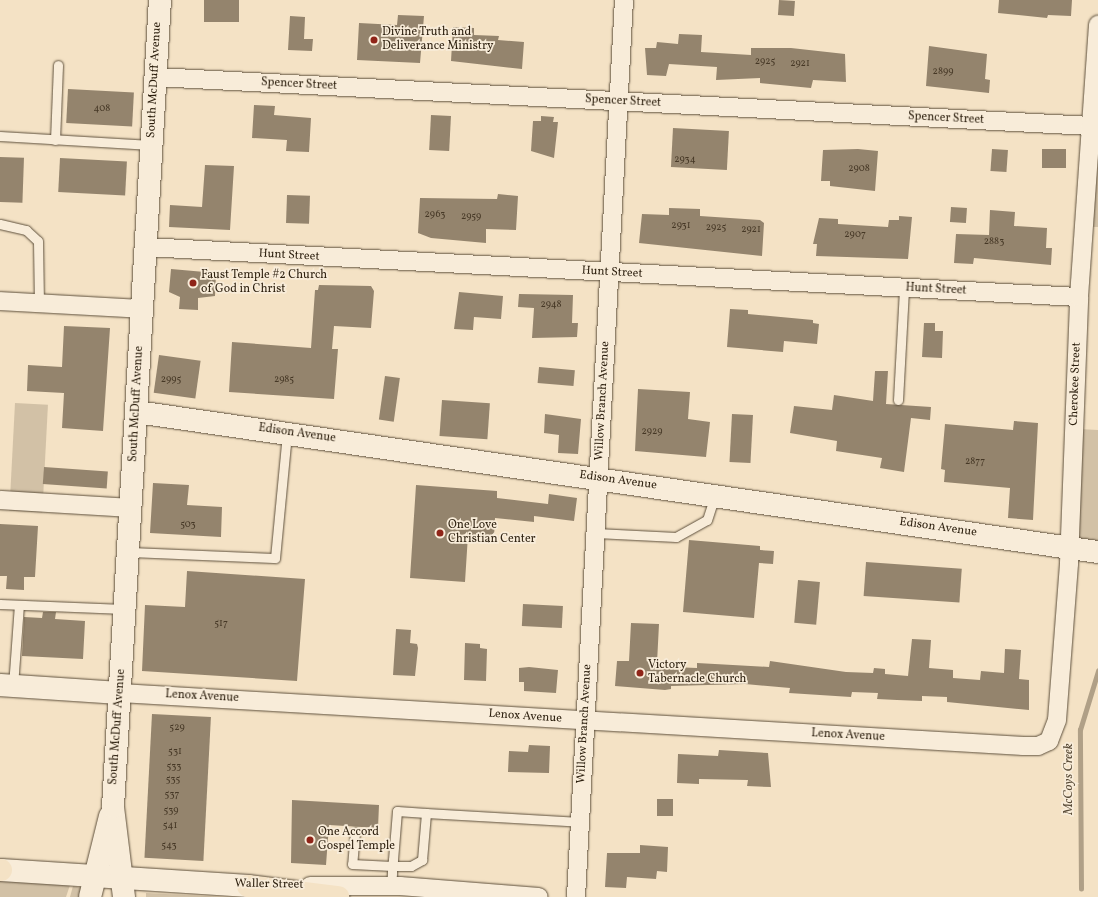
<!DOCTYPE html>
<html>
<head>
<meta charset="utf-8">
<style>
  body { margin:0 }
  #map { position:relative; width:1098px; height:897px; overflow:hidden; background:#f4e2c5; font-family:Vollkorn,serif }
  div>[style] { position:absolute }
  [style*='--x'] { left:calc(var(--x)*1px); top:calc(var(--y)*1px); width:calc(var(--w)*1px); rotate:calc(var(--a)*1deg) }
  .green>* { inset:0; background:#d2c1a6; transform-origin:0 0 }
  .stream>* { height:4.5px; margin:-2.25px; padding:0 2.25px; transform-origin:2.25px; border-radius:2.25px; background:#b0a087 }
  .building>* { inset:0; background:#94846d; transform-origin:0 0 }
  .roads { filter:drop-shadow(0 0 1px #5e503c) drop-shadow(0 0 1px #5e503c) }
  .service>* { height:9px; margin:-4.5px; padding:0 4.5px; transform-origin:4.5px; border-radius:4.5px; background:#f8ecd9 }
  .minor>* { height:18px; margin:-9px; padding:0 9px; transform-origin:9px; border-radius:9px; background:#f8ecd9 }
  .tertiary>* { height:22px; margin:-11px; padding:0 11px; transform-origin:11px; border-radius:11px; background:#f8ecd9 }
  .secondary>* { height:22px; margin:-11px; padding:0 11px; transform-origin:11px; border-radius:11px; background:#f8ecd9 }
  .motorway>* { height:22px; margin:-11px; padding:0 11px; transform-origin:11px; border-radius:11px; background:#f4e2c5 }
  .dots>* { width:11px; height:11px; translate:-50% -50%; box-sizing:border-box; border:2px solid #f8ecd9; border-radius:50% }
  span { translate:-50% -50%; white-space:nowrap; text-align:center; line-height:1.15; -webkit-text-stroke:3.5px #f8ecd9; paint-order:stroke }
  .number-label { font-size:10px; color:#463826 }
  .number-label span { -webkit-text-stroke-width:0 }
  .poi-label { font-size:12px; color:#2c1f0e }
  .left { translate:0 -50%; text-align:left }
  .street-label { font-size:12px; color:#2c1f0e }
  .water-label { font-size:13px; color:#5a4c38; font-style:italic }
</style>
</head>
<body>
<div id="map">
  <div class="green">
    <div style="clip-path:polygon(1098px 106px,1098px 227px,1090px 227px)"></div>
    <div style="left:15px;top:403px;width:33px;height:108px;rotate:3deg"></div>
    <div style="clip-path:polygon(1079px 429px,1098px 430px,1098px 542px,1074px 538px)"></div>
    <div style="clip-path:polygon(0 881px,70px 885px,66px 897px,0 897px)"></div>
    <div style="clip-path:polygon(73px 886px,81px 888px,80px 897px,70px 897px)"></div>
    <div style="clip-path:polygon(146px 893px,223px 897px,146px 897px)"></div>
  </div>
  <div class="stream">
    <div style="--x:1081;--y:889;--w:159;--a:-90.4"></div>
    <div style="--x:1080;--y:730;--w:62;--a:-73"></div>
  </div>
  <div class="building">
    <div style="left:204px;top:0;width:35px;height:22px"></div>
    <div style="left:779px;top:0;width:16px;height:15px;rotate:4deg"></div>
    <div style="clip-path:polygon(999px 0,1072px 0,1071px 16px,1048px 15px,1047px 18px,998px 13px)"></div>
    <div style="clip-path:polygon(398px 15px,424px 16px,420px 63px,357px 60px,359px 23px,397px 25px)"></div>
    <div style="clip-path:polygon(290px 16px,305px 17px,304px 39px,313px 39px,312px 51px,288px 50px)"></div>
    <div style="clip-path:polygon(453px 27px,474px 28px,474px 35px,499px 36px,498px 40px,524px 42px,522px 69px,451px 61px)"></div>
    <div style="clip-path:polygon(679px 34px,702px 35px,701px 52px,751px 55px,751px 48px,791px 48px,845px 54px,846px 82px,813px 80px,811px 88px,760px 83px,760px 78px,716px 80px,717px 67px,669px 64px,666px 76px,647px 75px,645px 48px,656px 48px,657px 42px,678px 44px)"></div>
    <div style="clip-path:polygon(929px 46px,987px 54px,985px 79px,990px 80px,989px 93px,926px 86px)"></div>
    <div style="left:68px;top:89px;width:66px;height:34px;rotate:3deg"></div>
    <div style="clip-path:polygon(254px 105px,275px 106px,274px 115px,311px 118px,309px 152px,286px 151px,287px 140px,252px 138px)"></div>
    <div style="left:431px;top:115px;width:20px;height:35px;rotate:3deg"></div>
    <div style="clip-path:polygon(541px 116px,554px 117px,553px 122px,558px 122px,554px 158px,531px 151px,533px 121px,541px 121px)"></div>
    <div style="left:673px;top:128px;width:56px;height:39px;rotate:3deg"></div>
    <div style="clip-path:polygon(858px 149px,878px 151px,875px 191px,830px 186px,830px 181px,821px 181px,823px 150px)"></div>
    <div style="left:992px;top:149px;width:16px;height:22px;rotate:4deg"></div>
    <div style="left:1042px;top:149px;width:24px;height:19px"></div>
    <div style="left:0;top:157px;width:24px;height:45px;rotate:2deg"></div>
    <div style="left:60px;top:158px;width:67px;height:34px;rotate:3deg"></div>
    <div style="clip-path:polygon(205px 165px,234px 166px,230px 230px,169px 227px,170px 205px,202px 207px)"></div>
    <div style="clip-path:polygon(498px 194px,518px 196px,516px 230px,486px 229px,486px 243px,431px 238px,418px 233px,420px 198px,497px 199px)"></div>
    <div style="left:287px;top:195px;width:23px;height:28px;rotate:2deg"></div>
    <div style="left:951px;top:207px;width:16px;height:15px;rotate:4deg"></div>
    <div style="clip-path:polygon(669px 208px,700px 209px,700px 216px,760px 220px,764px 223px,762px 256px,639px 243px,642px 214px,669px 215px)"></div>
    <div style="clip-path:polygon(990px 210px,1015px 212px,1014px 226px,1047px 228px,1046px 248px,1052px 248px,1051px 265px,974px 258px,973px 264px,954px 263px,956px 234px,989px 235px)"></div>
    <div style="clip-path:polygon(899px 216px,912px 217px,908px 259px,816px 256px,817px 244px,813px 244px,819px 218px,838px 219px,838px 224px,888px 227px,889px 220px,899px 220px)"></div>
    <div style="clip-path:polygon(171px 269px,216px 273px,215px 296px,198px 298px,198px 310px,179px 309px,180px 297px,169px 292px)"></div>
    <div style="clip-path:polygon(319px 285px,371px 286px,374px 291px,371px 328px,334px 326px,332px 349px,338px 349px,334px 399px,229px 392px,232px 342px,311px 348px,315px 290px,318px 290px)"></div>
    <div style="clip-path:polygon(459px 292px,503px 296px,501px 319px,474px 317px,473px 330px,454px 329px)"></div>
    <div style="clip-path:polygon(519px 294px,573px 295px,572px 323px,578px 323px,577px 337px,532px 338px,534px 308px,518px 307px)"></div>
    <div style="clip-path:polygon(730px 309px,748px 310px,748px 314px,813px 320px,813px 323px,819px 324px,817px 344px,784px 341px,783px 352px,727px 347px)"></div>
    <div style="clip-path:polygon(924px 323px,935px 323px,935px 331px,943px 331px,942px 358px,922px 357px)"></div>
    <div style="clip-path:polygon(64px 326px,110px 328px,103px 431px,62px 428px,64px 393px,27px 391px,28px 365px,62px 367px)"></div>
    <div style="left:159px;top:355px;width:42px;height:38px;rotate:8deg"></div>
    <div style="left:539px;top:367px;width:36px;height:16px;rotate:5deg"></div>
    <div style="clip-path:polygon(875px 371px,888px 371px,886px 404px,931px 407px,930px 420px,911px 418px,904px 472px,880px 468px,882px 458px,836px 451px,837px 441px,790px 433px,794px 406px,832px 410px,834px 395px,873px 401px)"></div>
    <div style="left:385px;top:376px;width:15px;height:44px;rotate:8deg"></div>
    <div style="clip-path:polygon(638px 389px,690px 392px,688px 419px,710px 422px,706px 457px,635px 451px)"></div>
    <div style="left:442px;top:400px;width:48px;height:36px;rotate:4deg"></div>
    <div style="clip-path:polygon(545px 414px,581px 419px,578px 454px,558px 453px,559px 435px,544px 433px)"></div>
    <div style="left:732px;top:414px;width:21px;height:48px;rotate:3deg"></div>
    <div style="clip-path:polygon(1014px 421px,1038px 423px,1033px 520px,1008px 518px,1010px 488px,944px 482px,945px 470px,941px 469px,945px 424px,1013px 430px)"></div>
    <div style="left:44px;top:467px;width:64px;height:17px;rotate:4deg"></div>
    <div style="clip-path:polygon(153px 483px,189px 485px,187px 505px,222px 507px,221px 537px,150px 533px)"></div>
    <div style="clip-path:polygon(416px 485px,497px 491px,497px 498px,548px 504px,549px 494px,577px 498px,574px 521px,534px 516px,534px 522px,495px 518px,494px 537px,468px 535px,465px 582px,410px 578px)"></div>
    <div style="clip-path:polygon(0 524px,38px 526px,35px 577px,24px 577px,24px 590px,6px 589px,7px 576px,0 576px)"></div>
    <div style="clip-path:polygon(689px 540px,760px 546px,760px 550px,774px 551px,773px 564px,759px 563px,754px 618px,683px 612px)"></div>
    <div style="left:866px;top:562px;width:96px;height:34px;rotate:4deg"></div>
    <div style="clip-path:polygon(187px 571px,305px 579px,297px 681px,142px 671px,145px 605px,185px 607px)"></div>
    <div style="left:798px;top:580px;width:22px;height:43px;rotate:5deg"></div>
    <div style="left:523px;top:604px;width:40px;height:22px;rotate:3deg"></div>
    <div style="clip-path:polygon(43px 612px,56px 612px,55px 619px,85px 621px,83px 659px,22px 656px,24px 617px,42px 618px)"></div>
    <div style="clip-path:polygon(631px 623px,659px 624px,657px 663px,672px 664px,672px 667px,697px 668px,697px 663px,769px 667px,770px 661px,846px 672px,873px 673px,874px 668px,885px 669px,885px 674px,908px 676px,912px 639px,931px 640px,929px 668px,953px 670px,953px 678px,980px 680px,981px 671px,1004px 673px,1005px 649px,1021px 650px,1019px 679px,1029px 680px,1029px 710px,947px 702px,947px 697px,922px 696px,922px 701px,897px 700px,877px 699px,878px 693px,852px 692px,851px 697px,789px 693px,790px 688px,745px 684px,671px 686px,671px 689px,665px 690px,615px 686px,617px 661px,629px 661px)"></div>
    <div style="clip-path:polygon(396px 629px,411px 630px,410px 643px,417px 644px,418px 648px,415px 676px,393px 675px)"></div>
    <div style="clip-path:polygon(465px 643px,480px 644px,480px 648px,487px 649px,486px 681px,464px 680px)"></div>
    <div style="clip-path:polygon(529px 667px,558px 670px,556px 693px,524px 691px,524px 682px,519px 682px,519px 668px)"></div>
    <div style="left:152px;top:714px;width:59px;height:144px;rotate:3deg"></div>
    <div style="clip-path:polygon(529px 745px,550px 746px,549px 773px,508px 772px,509px 751px,528px 752px)"></div>
    <div style="clip-path:polygon(719px 750px,768px 753px,771px 787px,747px 786px,748px 780px,699px 779px,699px 784px,677px 783px,678px 754px,718px 756px)"></div>
    <div style="left:657px;top:799px;width:16px;height:17px"></div>
    <div style="clip-path:polygon(292px 800px,379px 805px,378px 828px,329px 825px,326px 865px,291px 863px)"></div>
    <div style="clip-path:polygon(640px 845px,668px 847px,667px 872px,657px 871px,656px 879px,627px 877px,626px 888px,605px 887px,607px 853px,640px 853px)"></div>
  </div>
  <div class="roads">
    <div class="service">
      <div style="--x:0;--y:136;--w:151;--a:3.4"></div>
      <div style="--x:55;--y:140;--w:75;--a:-87.7"></div>
      <div style="--x:0;--y:224;--w:27;--a:13"></div>
      <div style="--x:26;--y:230;--w:16;--a:43"></div>
      <div style="--x:38;--y:241;--w:63;--a:89.1"></div>
      <div style="--x:898;--y:400;--w:112;--a:-86.9"></div>
      <div style="--x:596;--y:533;--w:80;--a:2.9"></div>
      <div style="--x:676;--y:537;--w:35;--a:-29"></div>
      <div style="--x:707;--y:520;--w:25;--a:-72"></div>
      <div style="--x:129;--y:552;--w:146;--a:2.4"></div>
      <div style="--x:275;--y:558;--w:126;--a:-84.5"></div>
      <div style="--x:0;--y:604;--w:124;--a:2.3"></div>
      <div style="--x:13;--y:686;--w:81;--a:-85.8"></div>
      <div style="--x:426;--y:813;--w:154;--a:3.3"></div>
      <div style="--x:355;--y:832;--w:32;--a:95"></div>
      <div style="--x:352;--y:864;--w:40;--a:2.9"></div>
      <div style="--x:392;--y:866;--w:19;--a:0"></div>
      <div style="--x:411;--y:866;--w:13;--a:-29"></div>
      <div style="--x:422;--y:860;--w:47;--a:-85.1"></div>
      <div style="--x:426;--y:813;--w:29;--a:-176"></div>
      <div style="--x:397;--y:811;--w:49;--a:94.7"></div>
      <div style="--x:393;--y:860;--w:6;--a:99"></div>
      <div style="--x:392;--y:866;--w:7;--a:90"></div>
      <div style="--x:392;--y:873;--w:13;--a:94"></div>
    </div>
    <div class="minor">
      <div style="--x:156;--y:77;--w:935;--a:3"></div>
      <div style="--x:146;--y:247;--w:934;--a:3.07"></div>
      <div style="--x:0;--y:301;--w:141;--a:3.2"></div>
      <div style="--x:0;--y:500;--w:131;--a:3.5"></div>
      <div style="--x:120;--y:693;--w:905;--a:3.36"></div>
      <div style="--x:1023;--y:746;--w:15;--a:0"></div>
      <div style="--x:1038;--y:746;--w:12;--a:-24"></div>
      <div style="--x:1049;--y:741;--w:22;--a:-69"></div>
      <div style="--x:1057;--y:720;--w:157;--a:-85.6"></div>
      <div style="--x:1069;--y:563;--w:266;--a:-87.8"></div>
      <div style="--x:1079;--y:297;--w:273;--a:-86"></div>
      <div style="--x:310;--y:886;--w:90;--a:0"></div>
      <div style="--x:400;--y:886;--w:139;--a:4.5"></div>
      <div style="--x:576;--y:897;--w:898;--a:-86.94"></div>
    </div>
    <div class="tertiary">
      <div style="--x:0;--y:685;--w:120;--a:3.8"></div>
    </div>
    <div class="secondary">
      <div style="--x:137;--y:412;--w:971;--a:8.29"></div>
      <div style="--x:1;--y:870;--w:248;--a:3.7"></div>
      <div style="--x:90;--y:897;--w:83;--a:-76.1"></div>
      <div style="--x:124;--y:897;--w:91;--a:-97"></div>
      <div style="--x:113;--y:807;--w:808;--a:-86.67"></div>
    </div>
    <div class="motorway">
      <div style="--x:0;--y:870;--w:1;--a:0"></div>
      <div style="--x:248;--y:886;--w:91;--a:7"></div>
    </div>
  </div>
  <div class="dots">
    <div style="left:374px;top:40px;background:#8f2418"></div>
    <div style="left:193px;top:283px;background:#8f2418"></div>
    <div style="left:440px;top:533px;background:#8f2418"></div>
    <div style="left:640px;top:673px;background:#8f2418"></div>
    <div style="left:310px;top:840px;background:#8f2418"></div>
  </div>
  <div class="number-label">
    <span style="left:765px;top:62px">2925</span>
    <span style="left:800px;top:64px">2921</span>
    <span style="left:943px;top:72px">2899</span>
    <span style="left:102px;top:109px">408</span>
    <span style="left:685px;top:160px">2934</span>
    <span style="left:859px;top:169px">2908</span>
    <span style="left:435px;top:215px">2963</span>
    <span style="left:471px;top:217px">2959</span>
    <span style="left:681px;top:226px">2931</span>
    <span style="left:716px;top:228px">2925</span>
    <span style="left:751px;top:230px">2921</span>
    <span style="left:855px;top:235px">2907</span>
    <span style="left:994px;top:242px">2883</span>
    <span style="left:551px;top:305px">2948</span>
    <span style="left:171px;top:380px">2995</span>
    <span style="left:284px;top:380px">2985</span>
    <span style="left:652px;top:432px">2929</span>
    <span style="left:975px;top:462px">2877</span>
    <span style="left:188px;top:525px">503</span>
    <span style="left:221px;top:624px">517</span>
    <span style="left:177px;top:728px">529</span>
    <span style="left:175px;top:752px">531</span>
    <span style="left:174px;top:767px">533</span>
    <span style="left:173px;top:780px">535</span>
    <span style="left:172px;top:795px">537</span>
    <span style="left:171px;top:811px">539</span>
    <span style="left:170px;top:826px">541</span>
    <span style="left:169px;top:846px">543</span>
  </div>
  <div class="poi-label">
    <span class="left" style="left:382px;top:40px">Divine Truth and<br>Deliverance Ministry</span>
    <span class="left" style="left:201px;top:283px">Faust Temple #2 Church<br>of God in Christ</span>
    <span class="left" style="left:448px;top:533px">One Love<br>Christian Center</span>
    <span class="left" style="left:648px;top:673px">Victory<br>Tabernacle Church</span>
    <span class="left" style="left:318px;top:840px">One Accord<br>Gospel Temple</span>
  </div>
  <div class="street-label">
    <span style="left:155px;top:80px;rotate:-87deg">South McDuff Avenue</span>
    <span style="left:299px;top:85px;rotate:3deg">Spencer Street</span>
    <span style="left:623px;top:102px;rotate:3deg">Spencer Street</span>
    <span style="left:946px;top:119px;rotate:3deg">Spencer Street</span>
    <span style="left:289px;top:256px;rotate:3deg">Hunt Street</span>
    <span style="left:612px;top:273px;rotate:3deg">Hunt Street</span>
    <span style="left:936px;top:290px;rotate:3deg">Hunt Street</span>
    <span style="left:1076px;top:384px;rotate:-88deg">Cherokee Street</span>
    <span style="left:603px;top:401px;rotate:-87deg">Willow Branch Avenue</span>
    <span style="left:137px;top:404px;rotate:-87deg">South McDuff Avenue</span>
    <span style="left:297px;top:434px;rotate:8deg">Edison Avenue</span>
    <span style="left:618px;top:481px;rotate:8deg">Edison Avenue</span>
    <span style="left:938px;top:528px;rotate:8deg">Edison Avenue</span>
    <span style="left:202px;top:697px;rotate:3deg">Lenox Avenue</span>
    <span style="left:525px;top:717px;rotate:4deg">Lenox Avenue</span>
    <span style="left:585px;top:724px;rotate:-87deg">Willow Branch Avenue</span>
    <span style="left:118px;top:727px;rotate:-86deg">South McDuff Avenue</span>
    <span style="left:848px;top:736px;rotate:3deg">Lenox Avenue</span>
    <span style="left:269px;top:885px;rotate:1deg">Waller Street</span>
  </div>
  <div class="water-label">
    <span style="left:1069px;top:779px;rotate:-90deg">McCoys Creek</span>
  </div>
</div>
</body>
</html>
